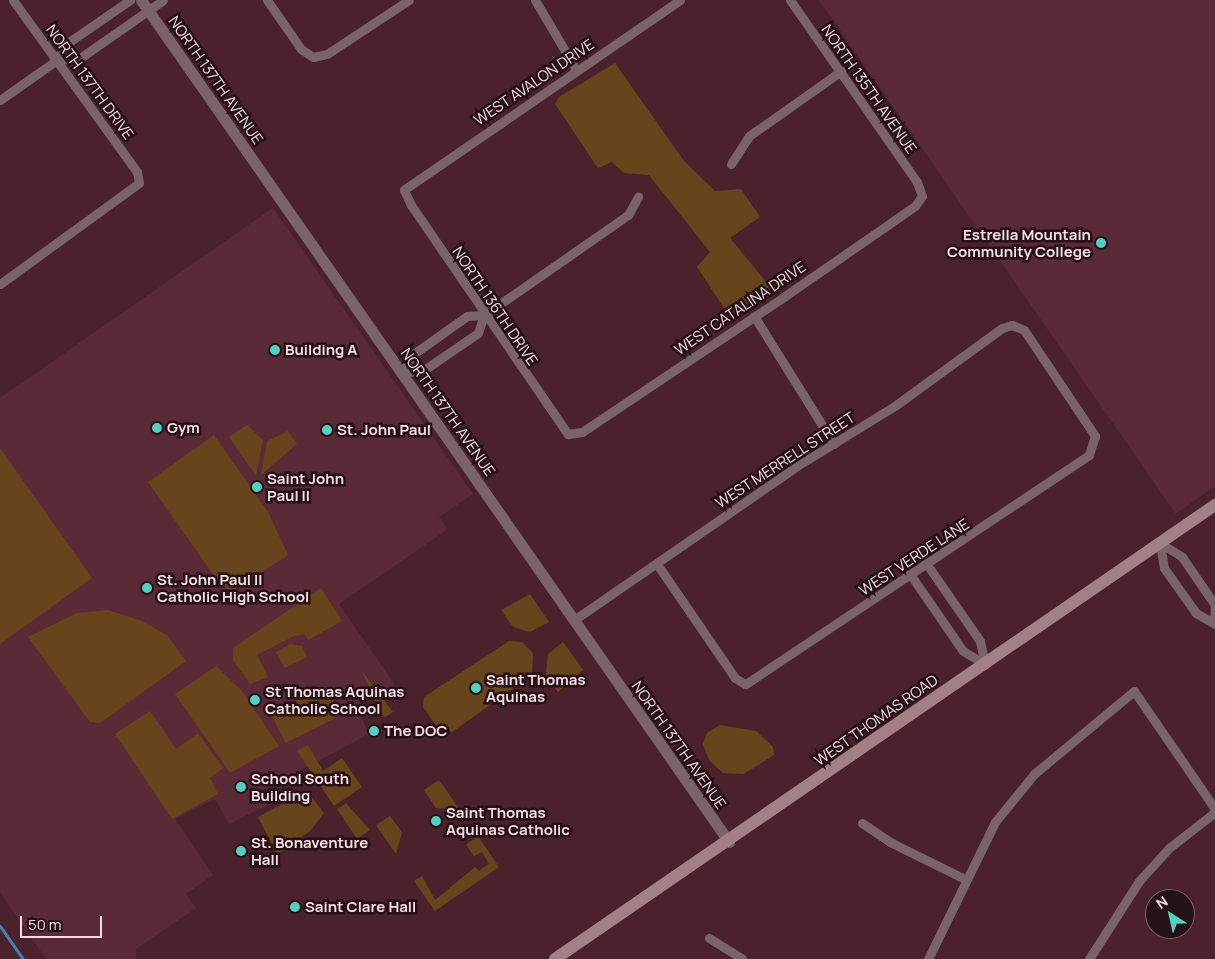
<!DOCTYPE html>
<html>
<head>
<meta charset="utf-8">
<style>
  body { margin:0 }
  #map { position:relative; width:1215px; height:959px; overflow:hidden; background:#4b222c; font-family:Manrope,sans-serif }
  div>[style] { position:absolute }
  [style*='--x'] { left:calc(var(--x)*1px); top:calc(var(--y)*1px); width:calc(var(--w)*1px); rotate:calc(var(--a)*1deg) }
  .built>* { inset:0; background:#5a2b36 }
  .green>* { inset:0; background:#68441c; transform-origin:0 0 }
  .stream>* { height:3px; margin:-1.5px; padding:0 1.5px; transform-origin:1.5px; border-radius:1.5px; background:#4281b5 }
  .minor>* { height:9px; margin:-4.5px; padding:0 4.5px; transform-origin:4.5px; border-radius:4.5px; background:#7a6468 }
  .tertiary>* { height:11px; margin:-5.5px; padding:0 5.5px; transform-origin:5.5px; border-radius:5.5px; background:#7a6468 }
  .secondary>* { height:12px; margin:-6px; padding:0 6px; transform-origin:6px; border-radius:6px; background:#a28086 }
  .dots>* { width:14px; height:14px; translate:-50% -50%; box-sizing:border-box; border:2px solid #251216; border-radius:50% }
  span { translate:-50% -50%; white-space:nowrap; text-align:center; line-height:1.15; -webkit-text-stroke:5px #251216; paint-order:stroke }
  .street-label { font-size:15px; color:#f8dce0 }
  .poi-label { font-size:15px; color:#f8dce0; font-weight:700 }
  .right { translate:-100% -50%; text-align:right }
  .left { translate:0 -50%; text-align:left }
  .north { position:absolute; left:1145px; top:889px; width:50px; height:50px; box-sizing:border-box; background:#251216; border:1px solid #796367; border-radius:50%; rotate:325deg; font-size:14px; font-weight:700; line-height:20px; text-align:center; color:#f8dce0 }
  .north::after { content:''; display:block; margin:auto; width:18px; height:22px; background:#57cec2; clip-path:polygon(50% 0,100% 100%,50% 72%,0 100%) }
  .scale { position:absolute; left:20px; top:916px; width:82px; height:22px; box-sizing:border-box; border:2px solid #f8dce0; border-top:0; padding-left:6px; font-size:15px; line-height:18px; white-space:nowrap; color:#f8dce0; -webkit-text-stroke:4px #251216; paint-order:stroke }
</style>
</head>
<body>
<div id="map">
  <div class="built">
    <div style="clip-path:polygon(819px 0,1215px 0,1215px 486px,1176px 514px)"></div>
    <div style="clip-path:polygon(273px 208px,473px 494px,439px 517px,448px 529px,339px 604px,395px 685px,356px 706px,369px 734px,263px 790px,270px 804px,229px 824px,215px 799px,175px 819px,213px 875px,186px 894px,196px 908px,136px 949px,136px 959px,46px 959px,0 892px,0 398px)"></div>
  </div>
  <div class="green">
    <div style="clip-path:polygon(615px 63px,684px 161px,715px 191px,741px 189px,760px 217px,730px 238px,772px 289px,730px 317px,697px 267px,710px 252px,649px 175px,624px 173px,612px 162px,598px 168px,555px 104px,559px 97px)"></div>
    <div style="clip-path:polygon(247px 425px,263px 440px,256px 476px,229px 437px)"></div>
    <div style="clip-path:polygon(288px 431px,297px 444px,261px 475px,267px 441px)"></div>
    <div style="clip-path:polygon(214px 435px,268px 512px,288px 555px,232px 591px,222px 587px,148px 482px)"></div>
    <div style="clip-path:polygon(0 448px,92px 578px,0 644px)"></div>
    <div style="clip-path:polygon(321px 588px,342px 621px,308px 640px,305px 634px,294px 636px,257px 655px,268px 677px,250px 684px,233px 660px,233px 648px)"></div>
    <div style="clip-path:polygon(530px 594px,549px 622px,530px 632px,513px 627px,501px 610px)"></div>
    <div style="clip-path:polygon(108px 610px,142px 621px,168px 636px,186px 661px,100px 723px,90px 722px,28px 637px,77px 613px)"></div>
    <div style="clip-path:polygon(509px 641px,522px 642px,533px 653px,532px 675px,452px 732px,439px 730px,423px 707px,424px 697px)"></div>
    <div style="clip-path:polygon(563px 642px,583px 670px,558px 692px,546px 675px,548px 654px)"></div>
    <div style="clip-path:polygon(290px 644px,302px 646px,307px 657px,285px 668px,276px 652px)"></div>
    <div style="clip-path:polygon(216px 666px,241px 690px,279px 746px,230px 773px,175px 694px)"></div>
    <div style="clip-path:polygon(362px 671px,393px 712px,385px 717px,380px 712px)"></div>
    <div style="left:325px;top:686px;width:33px;height:61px;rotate:63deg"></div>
    <div style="clip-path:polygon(150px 711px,176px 749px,198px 733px,223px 768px,210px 778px,218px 794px,172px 819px,115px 734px)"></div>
    <div style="clip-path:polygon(720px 725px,756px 731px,773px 747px,774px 755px,744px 774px,723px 773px,709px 760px,703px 744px,707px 733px)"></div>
    <div style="clip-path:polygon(308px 745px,323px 771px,342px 758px,362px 787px,334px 806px,297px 751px)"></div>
    <div style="clip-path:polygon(439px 780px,460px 810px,436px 808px,424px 790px)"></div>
    <div style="clip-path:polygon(307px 791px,324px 813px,310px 831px,277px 854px,258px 817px)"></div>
    <div style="clip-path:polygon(346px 803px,370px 830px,357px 839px,337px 809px)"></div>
    <div style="clip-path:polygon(390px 816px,402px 832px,396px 854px,376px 825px)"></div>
    <div style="clip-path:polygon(478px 836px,499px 867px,435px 911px,414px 881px,422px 876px,435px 900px,475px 867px,479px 871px,489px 864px,482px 852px,474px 856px,466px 845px)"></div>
  </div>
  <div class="stream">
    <div style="--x:0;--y:926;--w:40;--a:55.1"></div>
  </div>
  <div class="minor">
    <div style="--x:267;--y:0;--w:60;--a:55.2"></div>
    <div style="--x:301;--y:49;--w:14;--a:34"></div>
    <div style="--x:313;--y:57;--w:14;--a:-12"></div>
    <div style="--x:327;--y:54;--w:98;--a:-33.4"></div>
    <div style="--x:535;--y:0;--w:82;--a:59.4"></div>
    <div style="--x:680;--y:0;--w:335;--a:145.5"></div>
    <div style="--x:404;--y:190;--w:17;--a:65"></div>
    <div style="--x:411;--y:205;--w:278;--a:55.6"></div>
    <div style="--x:568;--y:434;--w:14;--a:-8"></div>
    <div style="--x:582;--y:432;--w:244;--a:-33.8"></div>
    <div style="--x:785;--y:296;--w:158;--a:-34.7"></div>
    <div style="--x:915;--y:206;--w:12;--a:-55"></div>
    <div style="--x:922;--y:196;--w:15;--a:-110"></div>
    <div style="--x:917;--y:182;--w:222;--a:-124.9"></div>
    <div style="--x:57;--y:60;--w:23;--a:-5"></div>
    <div style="--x:80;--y:58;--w:101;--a:-34.9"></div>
    <div style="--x:0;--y:100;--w:70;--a:-35.1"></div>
    <div style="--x:57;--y:60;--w:18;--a:-61"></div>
    <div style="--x:66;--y:44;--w:78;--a:-34.5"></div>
    <div style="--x:731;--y:164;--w:33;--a:-57"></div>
    <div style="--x:749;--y:136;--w:113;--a:-35.2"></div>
    <div style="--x:0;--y:284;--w:172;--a:-36"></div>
    <div style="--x:139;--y:183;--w:11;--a:-100"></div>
    <div style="--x:137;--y:172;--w:212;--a:-125.8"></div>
    <div style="--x:754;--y:316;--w:151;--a:58"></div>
    <div style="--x:402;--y:373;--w:21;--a:-61"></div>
    <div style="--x:412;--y:355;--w:67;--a:-35.3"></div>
    <div style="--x:467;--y:316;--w:17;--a:-3"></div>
    <div style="--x:484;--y:315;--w:175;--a:-34.8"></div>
    <div style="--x:628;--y:215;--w:21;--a:-61"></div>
    <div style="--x:402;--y:373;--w:22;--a:-8"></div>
    <div style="--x:424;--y:370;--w:65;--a:-34.4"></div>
    <div style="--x:478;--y:333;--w:19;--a:-72"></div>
    <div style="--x:1160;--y:543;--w:25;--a:81"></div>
    <div style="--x:1164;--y:568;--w:55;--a:54.6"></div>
    <div style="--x:1196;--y:613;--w:22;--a:30"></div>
    <div style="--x:1160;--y:543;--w:26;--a:32"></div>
    <div style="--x:1182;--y:557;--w:58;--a:55.5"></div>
    <div style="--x:1215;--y:605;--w:17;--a:93"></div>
    <div style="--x:926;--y:563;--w:95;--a:55.3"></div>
    <div style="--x:980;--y:641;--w:24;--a:78"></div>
    <div style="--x:910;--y:574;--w:93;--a:55.5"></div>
    <div style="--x:963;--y:651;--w:26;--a:31"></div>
    <div style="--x:574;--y:620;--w:271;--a:-34.6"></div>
    <div style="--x:797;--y:466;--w:116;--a:-31.6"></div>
    <div style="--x:896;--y:405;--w:131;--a:-36"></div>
    <div style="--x:1002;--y:328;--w:10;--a:-17"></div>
    <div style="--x:1012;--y:325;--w:13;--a:23"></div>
    <div style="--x:1024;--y:330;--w:128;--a:56.2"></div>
    <div style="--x:1095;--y:436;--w:20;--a:108"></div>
    <div style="--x:1089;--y:455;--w:413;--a:146.3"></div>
    <div style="--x:745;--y:684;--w:12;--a:-149"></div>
    <div style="--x:735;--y:678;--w:138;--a:-124.4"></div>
    <div style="--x:862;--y:823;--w:34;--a:34"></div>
    <div style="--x:890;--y:842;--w:84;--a:26.3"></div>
    <div style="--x:709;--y:938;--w:39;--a:32"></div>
    <div style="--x:928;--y:959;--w:153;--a:-63.9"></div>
    <div style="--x:995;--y:822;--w:62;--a:-50.9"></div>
    <div style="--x:1034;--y:774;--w:130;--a:-39.7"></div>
    <div style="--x:1134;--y:691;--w:143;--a:55.5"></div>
    <div style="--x:1089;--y:959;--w:93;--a:-57.3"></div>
    <div style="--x:1139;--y:881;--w:45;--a:-47.7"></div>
    <div style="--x:1169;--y:848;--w:58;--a:-38"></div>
  </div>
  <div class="tertiary">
    <div style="--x:141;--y:0;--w:1027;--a:55.07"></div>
  </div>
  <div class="secondary">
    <div style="--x:555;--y:959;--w:801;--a:-34.52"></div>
  </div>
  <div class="dots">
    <div style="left:1101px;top:243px;background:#57cec2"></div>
    <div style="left:275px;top:350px;background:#57cec2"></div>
    <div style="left:157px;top:428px;background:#57cec2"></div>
    <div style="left:327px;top:430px;background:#57cec2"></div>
    <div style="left:257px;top:487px;background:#57cec2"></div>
    <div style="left:147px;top:588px;background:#57cec2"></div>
    <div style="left:476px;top:688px;background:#57cec2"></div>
    <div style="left:255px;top:700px;background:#57cec2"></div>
    <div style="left:374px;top:731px;background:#57cec2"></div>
    <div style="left:241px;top:787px;background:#57cec2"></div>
    <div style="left:436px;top:821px;background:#57cec2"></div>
    <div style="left:241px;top:851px;background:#57cec2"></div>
    <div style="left:295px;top:907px;background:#57cec2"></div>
  </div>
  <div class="street-label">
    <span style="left:216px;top:80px;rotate:55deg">NORTH 137TH AVENUE</span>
    <span style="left:90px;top:82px;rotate:54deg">NORTH 137TH DRIVE</span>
    <span style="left:534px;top:82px;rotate:-34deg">WEST AVALON DRIVE</span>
    <span style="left:869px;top:89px;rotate:55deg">NORTH 135TH AVENUE</span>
    <span style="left:495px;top:306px;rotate:56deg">NORTH 136TH DRIVE</span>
    <span style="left:740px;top:308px;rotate:-34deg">WEST CATALINA DRIVE</span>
    <span style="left:448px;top:412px;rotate:55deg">NORTH 137TH AVENUE</span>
    <span style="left:785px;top:460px;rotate:-33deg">WEST MERRELL STREET</span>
    <span style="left:914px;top:557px;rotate:-33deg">WEST VERDE LANE</span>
    <span style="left:876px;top:720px;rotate:-35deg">WEST THOMAS ROAD</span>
    <span style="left:679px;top:745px;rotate:55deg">NORTH 137TH AVENUE</span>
  </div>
  <div class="poi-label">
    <span class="right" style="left:1091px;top:243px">Estrella Mountain<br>Community College</span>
    <span class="left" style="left:285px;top:350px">Building A</span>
    <span class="left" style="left:167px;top:428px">Gym</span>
    <span class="left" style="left:337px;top:430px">St. John Paul</span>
    <span class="left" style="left:267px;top:487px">Saint John<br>Paul II</span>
    <span class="left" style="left:157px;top:588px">St. John Paul II<br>Catholic High School</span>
    <span class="left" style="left:486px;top:688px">Saint Thomas<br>Aquinas</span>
    <span class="left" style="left:265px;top:700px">St Thomas Aquinas<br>Catholic School</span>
    <span class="left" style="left:384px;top:731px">The DOC</span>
    <span class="left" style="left:251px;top:787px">School South<br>Building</span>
    <span class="left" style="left:446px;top:821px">Saint Thomas<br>Aquinas Catholic</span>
    <span class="left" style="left:251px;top:851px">St. Bonaventure<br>Hall</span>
    <span class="left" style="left:305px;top:907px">Saint Clare Hall</span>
  </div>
  <div class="north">N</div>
  <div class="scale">50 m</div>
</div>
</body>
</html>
